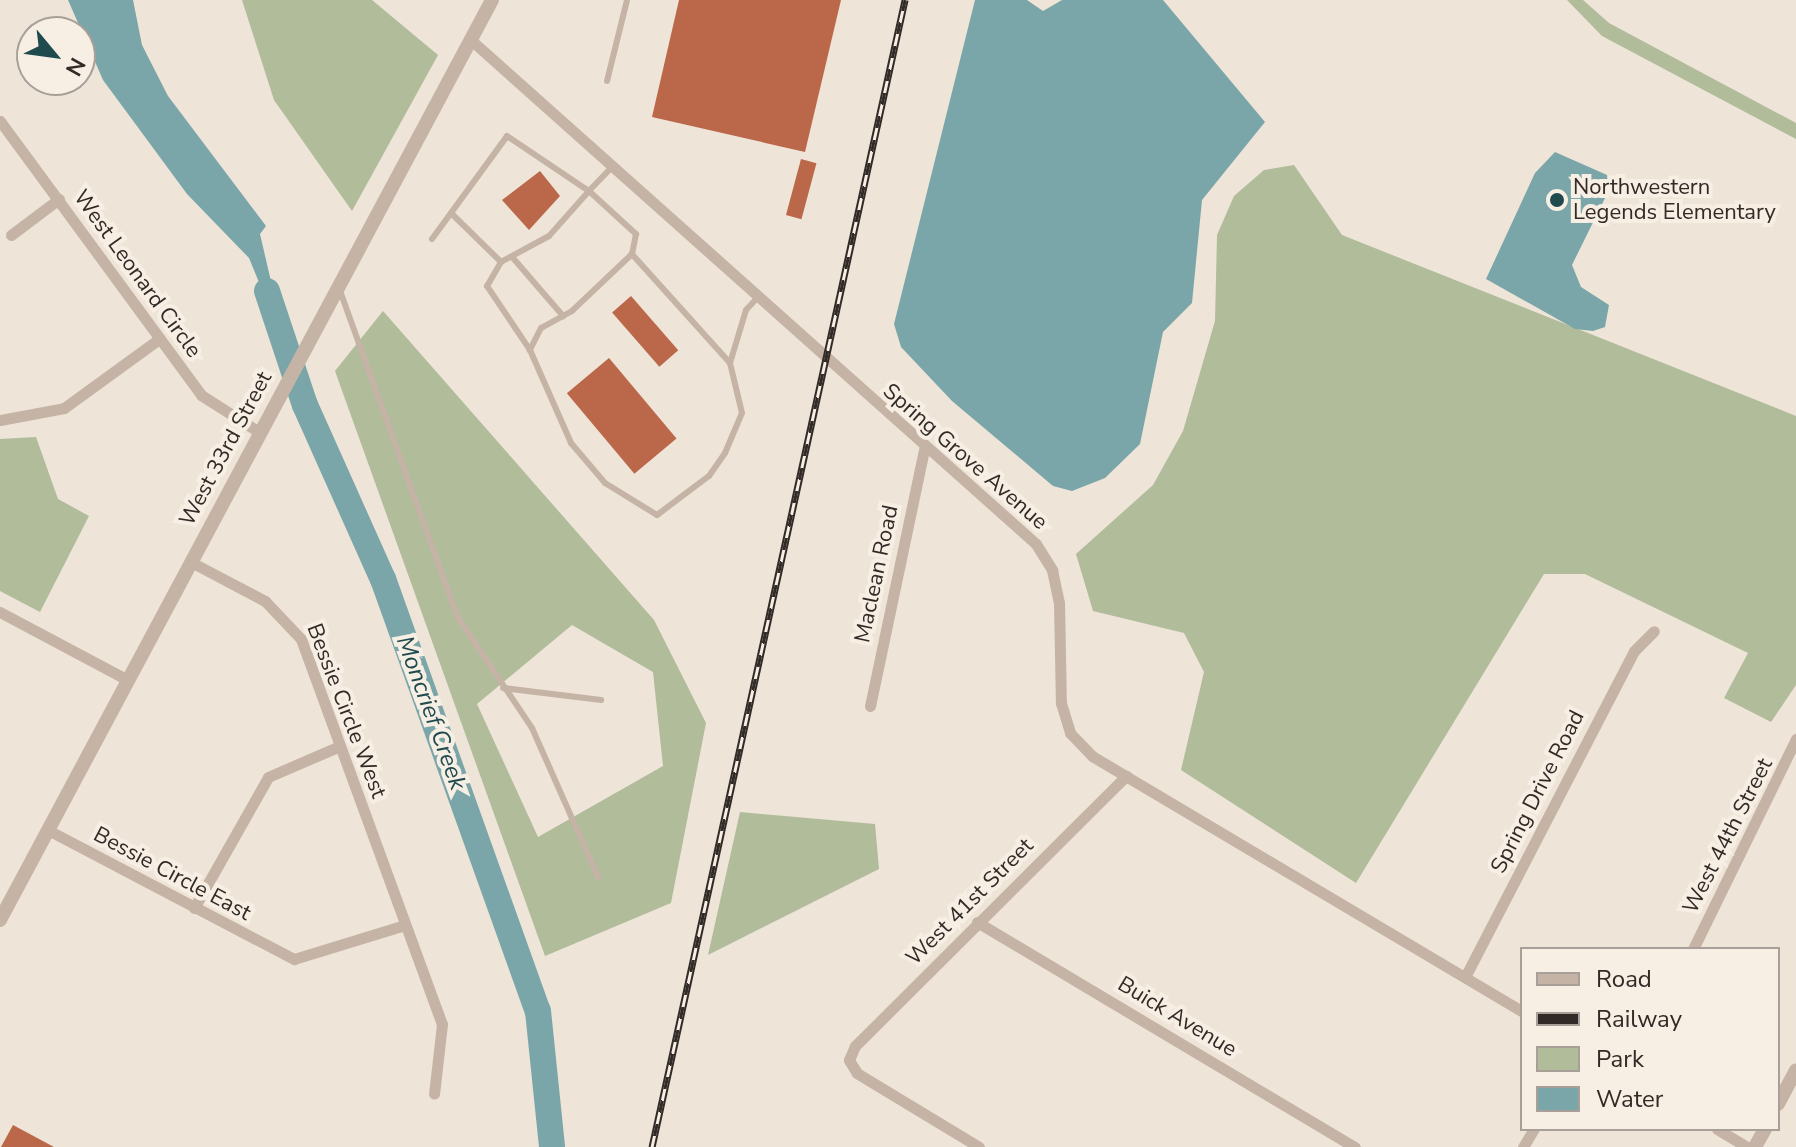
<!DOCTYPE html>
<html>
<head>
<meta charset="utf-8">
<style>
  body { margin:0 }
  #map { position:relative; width:1796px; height:1147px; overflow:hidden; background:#eee4d8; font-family:"Nunito Sans",sans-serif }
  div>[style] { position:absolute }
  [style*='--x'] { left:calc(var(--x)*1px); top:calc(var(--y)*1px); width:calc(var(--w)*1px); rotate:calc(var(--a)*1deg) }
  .green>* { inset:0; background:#b0bc9a }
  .water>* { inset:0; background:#7aa6a9 }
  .river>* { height:26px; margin:-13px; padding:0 13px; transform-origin:13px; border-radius:13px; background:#7aa6a9 }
  .building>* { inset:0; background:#bb6749; transform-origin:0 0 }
  .service>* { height:6px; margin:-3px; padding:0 3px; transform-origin:3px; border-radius:3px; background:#c5b4a6 }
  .minor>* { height:11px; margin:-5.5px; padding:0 5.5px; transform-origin:5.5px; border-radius:5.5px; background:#c5b4a6 }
  .tertiary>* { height:14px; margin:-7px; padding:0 7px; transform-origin:7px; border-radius:7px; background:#c5b4a6 }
  .rail>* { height:7px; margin-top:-3.5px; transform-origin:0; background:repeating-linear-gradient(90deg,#f7eee4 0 12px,#322a26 0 24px); box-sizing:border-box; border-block:2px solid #322a26 }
  .dots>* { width:22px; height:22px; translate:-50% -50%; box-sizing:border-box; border:4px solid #f7eee4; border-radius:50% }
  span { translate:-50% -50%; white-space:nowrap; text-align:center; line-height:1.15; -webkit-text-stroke:8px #f7eee4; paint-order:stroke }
  .poi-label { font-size:22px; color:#322a26 }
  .left { translate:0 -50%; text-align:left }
  .street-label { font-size:22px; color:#322a26 }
  .water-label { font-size:24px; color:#1f4b4f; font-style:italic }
  .legend { position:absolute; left:1520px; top:947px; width:260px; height:184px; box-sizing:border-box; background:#f7eee4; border:2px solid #a8a098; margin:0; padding:10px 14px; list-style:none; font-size:24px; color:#322a26 }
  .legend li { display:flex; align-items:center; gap:16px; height:40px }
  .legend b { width:40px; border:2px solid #a8a098 }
  .north { position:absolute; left:16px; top:16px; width:80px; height:80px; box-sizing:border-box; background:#f7eee4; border:2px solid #a8a098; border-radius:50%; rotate:119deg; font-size:22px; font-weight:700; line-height:32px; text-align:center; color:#322a26 }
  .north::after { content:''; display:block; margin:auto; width:28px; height:36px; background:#1f4b4f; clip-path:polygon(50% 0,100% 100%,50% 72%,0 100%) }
</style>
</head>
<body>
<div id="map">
  <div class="green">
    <div style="clip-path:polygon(242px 0,372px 0,438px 55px,352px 211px,274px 100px)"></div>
    <div style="clip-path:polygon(1567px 0,1583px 0,1609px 23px,1796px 123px,1796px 139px,1602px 36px)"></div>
    <div style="clip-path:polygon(1294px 165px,1342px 235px,1796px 416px,1796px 685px,1771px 722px,1724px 698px,1748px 653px,1585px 574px,1544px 574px,1356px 883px,1181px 770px,1204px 672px,1184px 633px,1093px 611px,1076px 554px,1153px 485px,1183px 431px,1215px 321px,1217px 235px,1234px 196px,1264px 170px)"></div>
    <div style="clip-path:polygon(evenodd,383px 311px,654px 620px,706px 723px,671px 903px,545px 956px,335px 371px,383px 311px,572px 625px,653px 672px,663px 766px,538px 837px,477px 704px,572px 625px)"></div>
    <div style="clip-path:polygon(36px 437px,58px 499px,89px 516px,40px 612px,0 591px,0 439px)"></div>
    <div style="clip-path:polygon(740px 812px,875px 824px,879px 869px,708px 955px)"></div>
  </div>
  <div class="water">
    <div style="clip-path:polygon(68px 0,133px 0,142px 45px,168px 96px,266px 226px,260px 234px,273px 290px,263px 292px,249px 258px,187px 194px,103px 80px)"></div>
    <div style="clip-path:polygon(975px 0,1027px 0,1043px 11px,1062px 0,1163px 0,1265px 122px,1202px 200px,1192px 303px,1163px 332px,1140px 444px,1105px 478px,1072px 491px,1053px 486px,952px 401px,901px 347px,894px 324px)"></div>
    <div style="clip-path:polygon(1555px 152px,1607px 175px,1608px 192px,1572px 265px,1581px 287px,1609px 305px,1605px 327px,1593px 331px,1575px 329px,1486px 279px,1535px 173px)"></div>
  </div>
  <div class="river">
    <div style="--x:267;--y:291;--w:120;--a:71.6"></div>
    <div style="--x:305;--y:405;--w:191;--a:65.9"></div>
    <div style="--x:383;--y:579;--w:459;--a:70.3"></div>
    <div style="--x:538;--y:1011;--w:137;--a:84.1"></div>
  </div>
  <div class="building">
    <div style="clip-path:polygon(679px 0,841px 0,805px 152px,652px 117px)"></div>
    <div style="left:801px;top:159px;width:16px;height:58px;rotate:15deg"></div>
    <div style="clip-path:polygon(540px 171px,560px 196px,529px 230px,502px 200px)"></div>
    <div style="left:631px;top:296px;width:72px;height:25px;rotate:49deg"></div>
    <div style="left:609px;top:358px;width:105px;height:55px;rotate:50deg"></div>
    <div style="clip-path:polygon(13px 1125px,54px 1147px,1px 1147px)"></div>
  </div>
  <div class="service">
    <div style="--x:607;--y:81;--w:83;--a:-76.1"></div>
    <div style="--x:612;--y:167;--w:33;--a:134"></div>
    <div style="--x:589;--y:191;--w:64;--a:42.5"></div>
    <div style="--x:636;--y:234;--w:20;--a:101"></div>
    <div style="--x:451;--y:213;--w:70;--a:44.4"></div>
    <div style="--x:501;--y:262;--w:28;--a:120"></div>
    <div style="--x:487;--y:286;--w:77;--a:56.1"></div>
    <div style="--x:432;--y:239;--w:127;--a:-53.9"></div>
    <div style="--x:507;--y:136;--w:99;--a:33.9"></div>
    <div style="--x:589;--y:191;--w:60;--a:131.6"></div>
    <div style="--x:549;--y:236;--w:55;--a:151.6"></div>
    <div style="--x:513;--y:258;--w:77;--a:49.2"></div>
    <div style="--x:339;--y:288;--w:349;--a:70.2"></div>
    <div style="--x:457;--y:616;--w:135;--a:56.2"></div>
    <div style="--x:532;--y:728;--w:163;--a:66.1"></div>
    <div style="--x:730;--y:363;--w:147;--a:-132"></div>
    <div style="--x:632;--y:254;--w:83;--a:136.5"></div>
    <div style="--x:572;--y:311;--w:35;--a:151"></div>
    <div style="--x:541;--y:328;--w:25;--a:117"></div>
    <div style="--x:530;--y:350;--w:102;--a:66.2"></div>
    <div style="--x:571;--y:443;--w:52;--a:49.6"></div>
    <div style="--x:605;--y:483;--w:61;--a:31.6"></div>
    <div style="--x:657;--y:515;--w:65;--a:-36.9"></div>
    <div style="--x:709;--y:476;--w:28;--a:-55"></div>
    <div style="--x:725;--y:453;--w:43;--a:-67"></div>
    <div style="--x:742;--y:413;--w:51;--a:-103.5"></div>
    <div style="--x:730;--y:363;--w:55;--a:-73.2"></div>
    <div style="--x:746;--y:310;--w:16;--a:-47"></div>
    <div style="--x:503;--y:688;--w:99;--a:7"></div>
  </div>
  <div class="minor">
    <div style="--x:471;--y:40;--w:757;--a:41.73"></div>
    <div style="--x:1036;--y:544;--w:31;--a:58"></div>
    <div style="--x:1052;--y:570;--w:34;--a:78"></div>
    <div style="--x:1059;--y:603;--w:100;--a:88.9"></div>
    <div style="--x:1061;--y:703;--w:31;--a:73"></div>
    <div style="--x:1070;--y:733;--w:32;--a:46"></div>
    <div style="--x:1092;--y:756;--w:500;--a:30.7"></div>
    <div style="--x:0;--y:121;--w:340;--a:53.7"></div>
    <div style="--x:201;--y:395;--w:69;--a:32.5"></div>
    <div style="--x:11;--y:235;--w:60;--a:-36.9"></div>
    <div style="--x:0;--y:420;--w:65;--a:-10.6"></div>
    <div style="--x:64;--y:408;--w:117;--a:-36"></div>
    <div style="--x:191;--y:562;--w:84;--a:27.8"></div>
    <div style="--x:265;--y:601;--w:52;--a:46.5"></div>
    <div style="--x:301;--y:639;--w:410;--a:69.9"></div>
    <div style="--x:442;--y:1024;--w:70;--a:96.5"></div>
    <div style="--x:0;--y:612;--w:145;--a:28"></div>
    <div style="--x:870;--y:706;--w:262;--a:-78.1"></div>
    <div style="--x:48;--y:830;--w:278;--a:27.7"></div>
    <div style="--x:294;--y:959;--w:116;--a:-17"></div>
    <div style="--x:194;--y:908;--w:150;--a:-60.5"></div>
    <div style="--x:268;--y:777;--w:78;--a:-23.3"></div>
    <div style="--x:977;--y:922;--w:440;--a:30.8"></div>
    <div style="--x:1693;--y:949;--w:234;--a:-63.9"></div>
    <div style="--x:1465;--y:977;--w:367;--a:-62.6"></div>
    <div style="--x:1634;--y:651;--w:28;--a:-45"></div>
    <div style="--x:1717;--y:1129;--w:35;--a:31"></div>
    <div style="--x:979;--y:1147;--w:143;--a:-148.8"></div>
    <div style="--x:857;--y:1073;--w:15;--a:-122"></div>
    <div style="--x:849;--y:1060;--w:15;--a:-67"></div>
    <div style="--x:855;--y:1046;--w:383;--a:-44.9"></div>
    <div style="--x:1523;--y:1147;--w:21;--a:-59"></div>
  </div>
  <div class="tertiary">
    <div style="--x:0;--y:920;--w:1043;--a:-61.86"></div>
    <div style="--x:1778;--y:1104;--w:38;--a:-62"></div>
    <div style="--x:1755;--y:1147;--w:21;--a:-61"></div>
  </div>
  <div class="rail">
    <div style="--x:652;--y:1147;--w:1175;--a:-77.56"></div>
  </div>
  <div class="dots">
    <div style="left:1557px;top:200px;background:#1f4b4f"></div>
  </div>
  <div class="poi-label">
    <span class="left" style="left:1573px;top:200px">Northwestern<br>Legends Elementary</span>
  </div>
  <div class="street-label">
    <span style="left:137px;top:274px;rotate:54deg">West Leonard Circle</span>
    <span style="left:226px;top:449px;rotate:-62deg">West 33rd Street</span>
    <span style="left:965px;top:457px;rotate:41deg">Spring Grove Avenue</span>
    <span style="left:877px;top:574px;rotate:-78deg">Maclean Road</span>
    <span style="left:346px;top:711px;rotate:69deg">Bessie Circle West</span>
    <span style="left:1538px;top:792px;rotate:-63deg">Spring Drive Road</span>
    <span style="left:1728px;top:836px;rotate:-63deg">West 44th Street</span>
    <span style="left:172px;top:874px;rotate:28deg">Bessie Circle East</span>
    <span style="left:970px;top:902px;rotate:-45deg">West 41st Street</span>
    <span style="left:1177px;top:1017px;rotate:31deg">Buick Avenue</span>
  </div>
  <div class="water-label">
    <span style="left:431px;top:713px;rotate:70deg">Moncrief Creek</span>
  </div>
  <ul class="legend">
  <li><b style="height:10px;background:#c5b4a6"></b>Road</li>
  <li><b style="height:10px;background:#322a26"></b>Railway</li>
  <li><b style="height:22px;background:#b0bc9a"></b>Park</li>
  <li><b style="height:22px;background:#7aa6a9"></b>Water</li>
  </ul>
  <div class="north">N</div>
</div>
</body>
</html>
